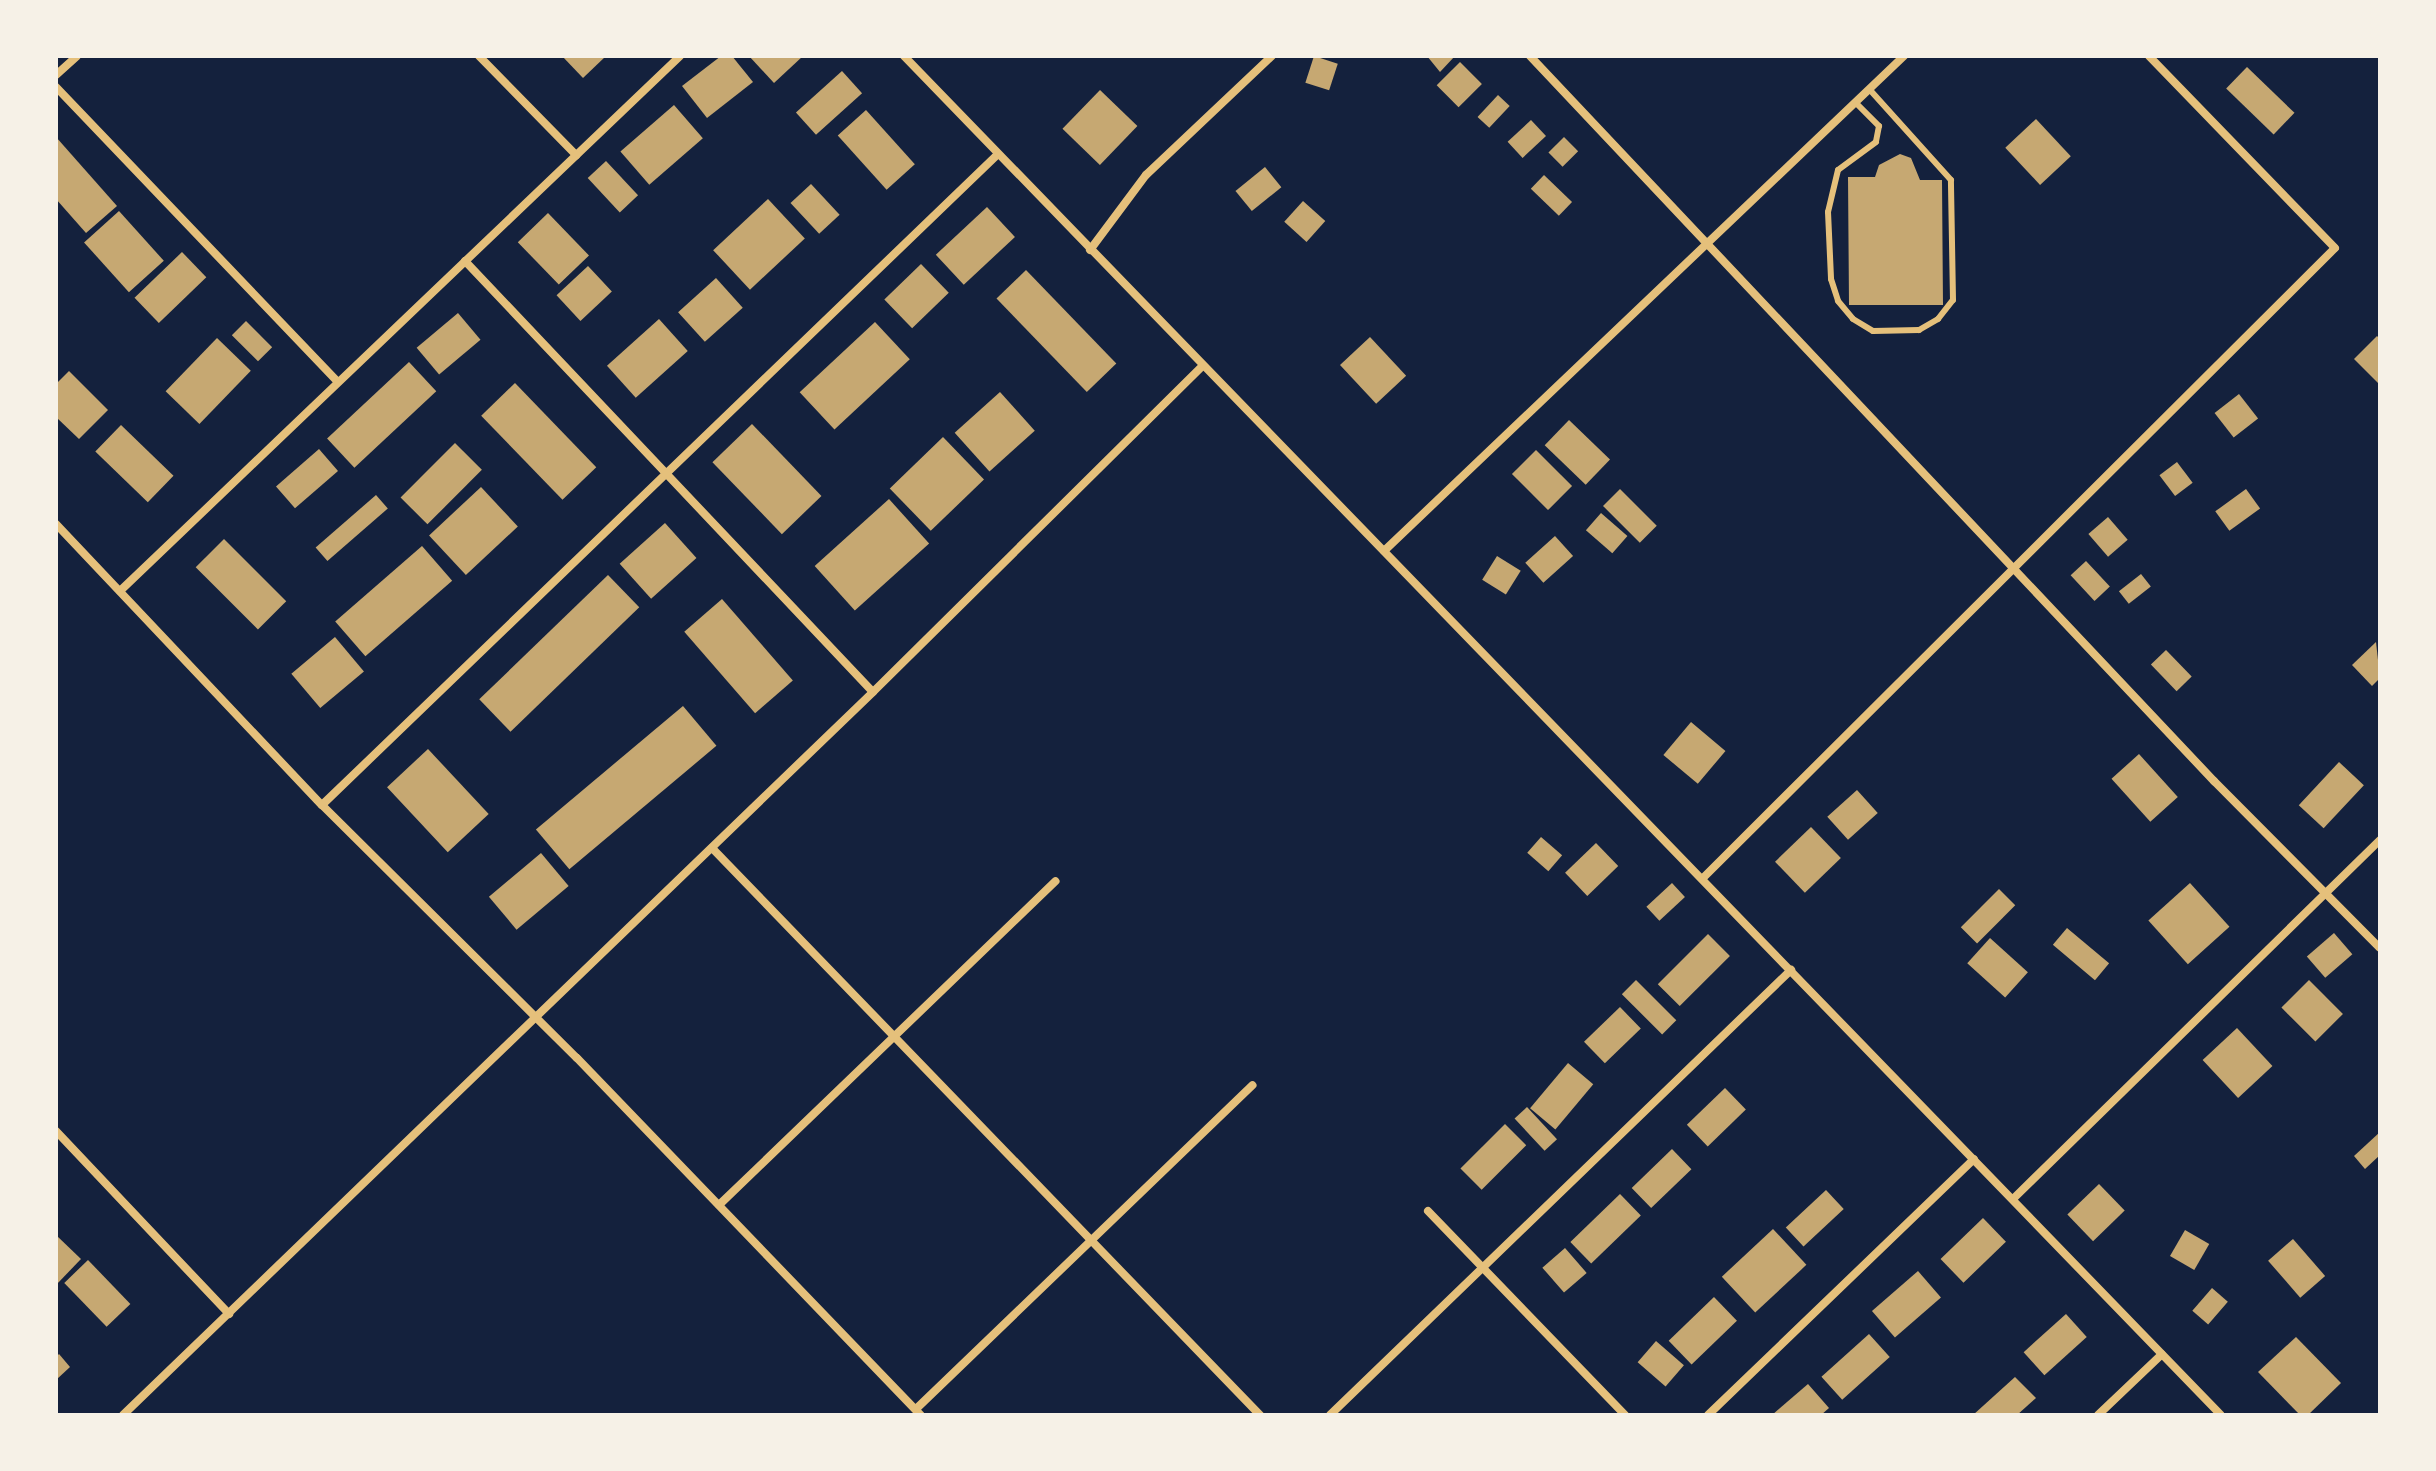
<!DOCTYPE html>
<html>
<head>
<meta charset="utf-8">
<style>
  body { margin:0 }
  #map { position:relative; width:2436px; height:1471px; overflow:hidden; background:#14213d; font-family:"Space Grotesk",sans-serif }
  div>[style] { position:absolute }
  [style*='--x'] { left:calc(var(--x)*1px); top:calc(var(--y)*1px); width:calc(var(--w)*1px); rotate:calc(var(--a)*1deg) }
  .building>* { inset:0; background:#c6a872; transform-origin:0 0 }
  .service>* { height:6px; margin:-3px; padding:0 3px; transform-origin:3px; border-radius:3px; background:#e5c07b }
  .minor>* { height:8px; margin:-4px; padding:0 4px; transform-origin:4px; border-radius:4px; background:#e5c07b }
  span { translate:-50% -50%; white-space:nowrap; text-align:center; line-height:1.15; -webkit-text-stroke:7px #f6f1e7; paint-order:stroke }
  .frame { position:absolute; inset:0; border:58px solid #f6f1e7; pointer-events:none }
</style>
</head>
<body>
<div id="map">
  <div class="building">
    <div style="clip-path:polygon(562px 56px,606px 56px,583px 78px)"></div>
    <div style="clip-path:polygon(721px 56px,732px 56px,753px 82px,707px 118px,682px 86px)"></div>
    <div style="clip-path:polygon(749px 56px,803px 56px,774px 83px)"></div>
    <div style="left:1314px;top:56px;width:25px;height:28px;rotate:18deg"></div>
    <div style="clip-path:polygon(1427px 56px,1455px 56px,1440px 72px)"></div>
    <div style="left:1460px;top:62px;width:31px;height:33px;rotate:45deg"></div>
    <div style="left:2247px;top:67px;width:66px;height:30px;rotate:44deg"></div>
    <div style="left:842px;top:71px;width:30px;height:62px;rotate:48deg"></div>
    <div style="left:1100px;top:90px;width:52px;height:54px;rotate:44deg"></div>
    <div style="left:1498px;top:95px;width:16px;height:30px;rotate:43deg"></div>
    <div style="left:674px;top:105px;width:44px;height:71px;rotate:49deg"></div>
    <div style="left:866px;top:110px;width:73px;height:38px;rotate:48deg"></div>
    <div style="left:2036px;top:119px;width:51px;height:42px;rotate:47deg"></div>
    <div style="left:1531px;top:120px;width:22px;height:32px;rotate:47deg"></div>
    <div style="clip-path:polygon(56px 137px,117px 206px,86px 233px,56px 199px)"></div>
    <div style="left:1564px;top:137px;width:20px;height:22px;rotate:45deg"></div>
    <div style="clip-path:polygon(1900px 154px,1911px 158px,1920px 180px,1942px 180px,1943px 305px,1849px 305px,1848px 177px,1875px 177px,1879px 165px)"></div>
    <div style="left:606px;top:161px;width:47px;height:25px;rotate:47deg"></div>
    <div style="left:1265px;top:167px;width:26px;height:38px;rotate:51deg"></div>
    <div style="left:1544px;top:175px;width:39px;height:19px;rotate:44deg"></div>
    <div style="left:811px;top:184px;width:42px;height:28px;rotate:47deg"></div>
    <div style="left:768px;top:199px;width:54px;height:75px;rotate:47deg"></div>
    <div style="left:1303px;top:201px;width:30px;height:28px;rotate:42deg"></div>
    <div style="left:987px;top:207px;width:41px;height:70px;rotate:47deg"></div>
    <div style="left:119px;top:211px;width:67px;height:47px;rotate:48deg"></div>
    <div style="left:548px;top:213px;width:59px;height:42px;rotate:46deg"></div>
    <div style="left:182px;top:252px;width:35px;height:66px;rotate:46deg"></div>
    <div style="left:921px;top:264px;width:40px;height:51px;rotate:46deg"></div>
    <div style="left:588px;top:266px;width:35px;height:43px;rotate:47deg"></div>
    <div style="left:1026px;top:270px;width:130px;height:41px;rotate:46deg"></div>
    <div style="left:716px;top:278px;width:40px;height:51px;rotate:48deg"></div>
    <div style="left:458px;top:313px;width:35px;height:54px;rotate:50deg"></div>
    <div style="left:659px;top:319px;width:43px;height:70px;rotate:48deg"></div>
    <div style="left:246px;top:321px;width:37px;height:20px;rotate:45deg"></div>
    <div style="left:875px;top:322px;width:51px;height:103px;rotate:47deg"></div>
    <div style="clip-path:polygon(2377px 336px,2380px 339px,2380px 385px,2354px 359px)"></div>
    <div style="left:1370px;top:337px;width:53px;height:41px;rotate:47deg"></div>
    <div style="left:217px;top:338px;width:47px;height:74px;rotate:44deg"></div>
    <div style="left:409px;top:362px;width:40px;height:112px;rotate:47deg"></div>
    <div style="clip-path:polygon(69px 371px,108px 410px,79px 439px,56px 417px,56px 384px)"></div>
    <div style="left:515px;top:383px;width:117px;height:47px;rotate:46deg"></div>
    <div style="left:1000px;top:392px;width:52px;height:61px;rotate:48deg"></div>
    <div style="left:2239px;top:394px;width:31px;height:31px;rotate:52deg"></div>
    <div style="left:1569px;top:420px;width:57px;height:35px;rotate:44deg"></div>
    <div style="left:752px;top:424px;width:100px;height:55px;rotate:46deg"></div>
    <div style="left:121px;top:425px;width:73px;height:37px;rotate:44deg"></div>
    <div style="left:943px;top:437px;width:59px;height:74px;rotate:46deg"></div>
    <div style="left:455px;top:443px;width:38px;height:77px;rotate:45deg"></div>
    <div style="left:319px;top:449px;width:29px;height:57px;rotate:49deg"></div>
    <div style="left:1536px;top:450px;width:51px;height:34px;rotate:45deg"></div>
    <div style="left:2177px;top:462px;width:26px;height:22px;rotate:53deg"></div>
    <div style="left:481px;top:487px;width:54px;height:71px;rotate:47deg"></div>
    <div style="left:1620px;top:489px;width:52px;height:24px;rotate:45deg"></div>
    <div style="left:2246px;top:489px;width:24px;height:38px;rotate:54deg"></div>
    <div style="left:376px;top:495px;width:18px;height:80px;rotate:49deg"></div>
    <div style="left:889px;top:499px;width:60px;height:100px;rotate:48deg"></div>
    <div style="left:1601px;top:513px;width:35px;height:23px;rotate:41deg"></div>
    <div style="left:2108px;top:517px;width:30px;height:26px;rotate:49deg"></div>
    <div style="left:665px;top:523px;width:47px;height:61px;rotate:48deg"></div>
    <div style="left:1555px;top:536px;width:27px;height:40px;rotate:48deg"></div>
    <div style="left:224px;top:539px;width:88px;height:40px;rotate:45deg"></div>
    <div style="left:422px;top:546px;width:46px;height:115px;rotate:49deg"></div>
    <div style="left:1497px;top:556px;width:28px;height:28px;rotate:32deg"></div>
    <div style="left:2086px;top:561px;width:35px;height:21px;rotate:47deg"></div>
    <div style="left:2141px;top:574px;width:16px;height:28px;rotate:52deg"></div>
    <div style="left:608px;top:575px;width:45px;height:179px;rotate:46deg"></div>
    <div style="left:722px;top:599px;width:108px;height:50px;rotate:49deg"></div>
    <div style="left:335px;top:637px;width:45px;height:57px;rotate:50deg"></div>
    <div style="clip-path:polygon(2376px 642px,2380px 678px,2372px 686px,2352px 665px)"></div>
    <div style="left:2166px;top:650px;width:37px;height:21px;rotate:46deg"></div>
    <div style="left:683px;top:706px;width:52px;height:192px;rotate:50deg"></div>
    <div style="left:1691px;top:722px;width:45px;height:43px;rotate:40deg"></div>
    <div style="left:428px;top:749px;width:89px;height:56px;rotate:47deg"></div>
    <div style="left:2139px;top:754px;width:58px;height:37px;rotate:48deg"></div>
    <div style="left:2339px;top:762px;width:34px;height:59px;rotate:43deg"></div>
    <div style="left:1857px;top:790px;width:31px;height:40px;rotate:48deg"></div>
    <div style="left:1811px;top:827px;width:43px;height:50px;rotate:46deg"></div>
    <div style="left:1541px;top:837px;width:28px;height:21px;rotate:41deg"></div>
    <div style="left:1596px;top:843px;width:32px;height:43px;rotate:46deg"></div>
    <div style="left:541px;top:853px;width:43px;height:68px;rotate:50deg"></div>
    <div style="left:1672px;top:883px;width:19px;height:35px;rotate:47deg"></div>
    <div style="left:2190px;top:883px;width:59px;height:56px;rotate:48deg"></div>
    <div style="left:1999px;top:889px;width:23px;height:54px;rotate:45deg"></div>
    <div style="left:2067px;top:928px;width:55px;height:22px;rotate:40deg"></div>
    <div style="left:2334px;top:933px;width:28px;height:36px;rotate:49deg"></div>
    <div style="left:1708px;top:934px;width:31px;height:71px;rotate:45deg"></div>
    <div style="left:1990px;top:938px;width:51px;height:34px;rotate:42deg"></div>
    <div style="left:1636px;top:980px;width:57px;height:20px;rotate:45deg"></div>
    <div style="left:2309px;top:980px;width:48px;height:39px;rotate:45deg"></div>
    <div style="left:1620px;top:1007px;width:30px;height:50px;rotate:46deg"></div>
    <div style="left:2237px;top:1028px;width:52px;height:47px;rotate:47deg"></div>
    <div style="left:1568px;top:1063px;width:33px;height:59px;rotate:40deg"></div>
    <div style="left:1725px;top:1088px;width:30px;height:53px;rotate:46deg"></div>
    <div style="left:1527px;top:1107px;width:44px;height:17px;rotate:47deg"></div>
    <div style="left:1505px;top:1124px;width:30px;height:63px;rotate:45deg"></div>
    <div style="clip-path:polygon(2380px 1132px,2380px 1155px,2365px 1169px,2354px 1156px)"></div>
    <div style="left:1672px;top:1149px;width:28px;height:56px;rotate:46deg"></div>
    <div style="left:2099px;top:1184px;width:37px;height:44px;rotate:46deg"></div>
    <div style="left:1826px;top:1190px;width:26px;height:55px;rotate:47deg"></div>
    <div style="left:1620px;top:1194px;width:30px;height:69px;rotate:46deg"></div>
    <div style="left:1983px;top:1218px;width:33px;height:59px;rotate:46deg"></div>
    <div style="left:1773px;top:1229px;width:49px;height:70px;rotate:47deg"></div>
    <div style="left:2185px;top:1230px;width:28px;height:30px;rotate:30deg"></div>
    <div style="clip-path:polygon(56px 1235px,81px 1259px,56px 1285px)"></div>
    <div style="left:2293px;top:1239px;width:49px;height:33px;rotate:49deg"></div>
    <div style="left:1565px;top:1248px;width:33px;height:30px;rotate:49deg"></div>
    <div style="left:88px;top:1260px;width:61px;height:33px;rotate:46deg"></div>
    <div style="left:1918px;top:1271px;width:35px;height:61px;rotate:49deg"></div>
    <div style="left:2212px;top:1288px;width:21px;height:30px;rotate:41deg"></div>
    <div style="left:1714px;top:1297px;width:33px;height:63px;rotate:46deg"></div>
    <div style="left:2066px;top:1314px;width:31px;height:57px;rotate:48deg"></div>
    <div style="left:1869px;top:1334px;width:31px;height:64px;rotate:48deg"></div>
    <div style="clip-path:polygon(2296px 1337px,2341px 1383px,2308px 1415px,2300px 1415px,2258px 1372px)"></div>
    <div style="left:1656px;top:1341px;width:37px;height:28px;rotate:41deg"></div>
    <div style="clip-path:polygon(59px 1354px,70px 1367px,56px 1380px,56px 1357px)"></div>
    <div style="clip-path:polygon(2015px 1377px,2036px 1398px,2017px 1415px,1973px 1415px)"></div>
    <div style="clip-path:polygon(1808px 1384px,1829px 1408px,1821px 1415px,1772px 1415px)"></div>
  </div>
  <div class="service">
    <div style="--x:1855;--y:102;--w:34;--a:45"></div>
    <div style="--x:1879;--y:126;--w:16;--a:101"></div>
    <div style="--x:1876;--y:142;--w:47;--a:143.6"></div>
    <div style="--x:1838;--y:170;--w:43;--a:103.4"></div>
    <div style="--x:1828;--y:212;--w:67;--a:87.4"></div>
    <div style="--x:1831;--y:279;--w:23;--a:72"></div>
    <div style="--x:1838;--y:301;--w:23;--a:50"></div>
    <div style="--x:1853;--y:319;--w:23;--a:31"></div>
    <div style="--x:1873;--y:331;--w:46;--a:-1.2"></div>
    <div style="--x:1919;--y:330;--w:22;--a:-30"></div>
    <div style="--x:1938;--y:319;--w:24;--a:-52"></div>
    <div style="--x:1953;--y:300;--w:120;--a:-91"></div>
    <div style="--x:1951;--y:180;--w:122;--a:-132"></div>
  </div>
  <div class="minor">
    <div style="--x:479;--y:56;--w:139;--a:45.6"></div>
    <div style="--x:904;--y:56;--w:1892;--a:45.9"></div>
    <div style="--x:1530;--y:56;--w:997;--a:46.67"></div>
    <div style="--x:2214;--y:781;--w:235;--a:45.2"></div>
    <div style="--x:56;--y:75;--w:28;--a:-42"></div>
    <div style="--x:56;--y:87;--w:408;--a:46.3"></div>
    <div style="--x:1090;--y:250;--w:94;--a:-53.3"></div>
    <div style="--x:1146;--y:175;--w:173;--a:-43.4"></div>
    <div style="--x:465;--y:261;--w:593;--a:46.57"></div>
    <div style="--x:56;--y:524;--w:387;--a:46.6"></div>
    <div style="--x:322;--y:805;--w:359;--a:44.8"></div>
    <div style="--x:577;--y:1058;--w:496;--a:46.1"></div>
    <div style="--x:1384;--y:551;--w:718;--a:-43.59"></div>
    <div style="--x:120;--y:591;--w:774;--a:-43.69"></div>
    <div style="--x:322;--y:805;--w:938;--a:-43.92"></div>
    <div style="--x:712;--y:848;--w:789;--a:45.98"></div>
    <div style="--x:1703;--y:878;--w:892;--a:-44.91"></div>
    <div style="--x:2335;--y:248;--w:267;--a:-134.1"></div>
    <div style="--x:56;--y:1131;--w:252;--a:46.6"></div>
    <div style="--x:2013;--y:1199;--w:513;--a:-44.37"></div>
    <div style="--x:719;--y:1205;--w:467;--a:-43.9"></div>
    <div style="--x:1428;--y:1211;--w:284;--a:46"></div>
    <div style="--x:916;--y:1409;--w:467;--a:-43.9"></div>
    <div style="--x:123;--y:1415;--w:1042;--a:-43.95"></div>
    <div style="--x:873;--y:692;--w:464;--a:-44.7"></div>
    <div style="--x:1330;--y:1415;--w:641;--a:-43.99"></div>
    <div style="--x:1708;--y:1415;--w:369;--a:-43.9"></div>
    <div style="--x:2098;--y:1415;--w:88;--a:-43.6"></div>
  </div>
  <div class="frame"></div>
</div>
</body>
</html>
